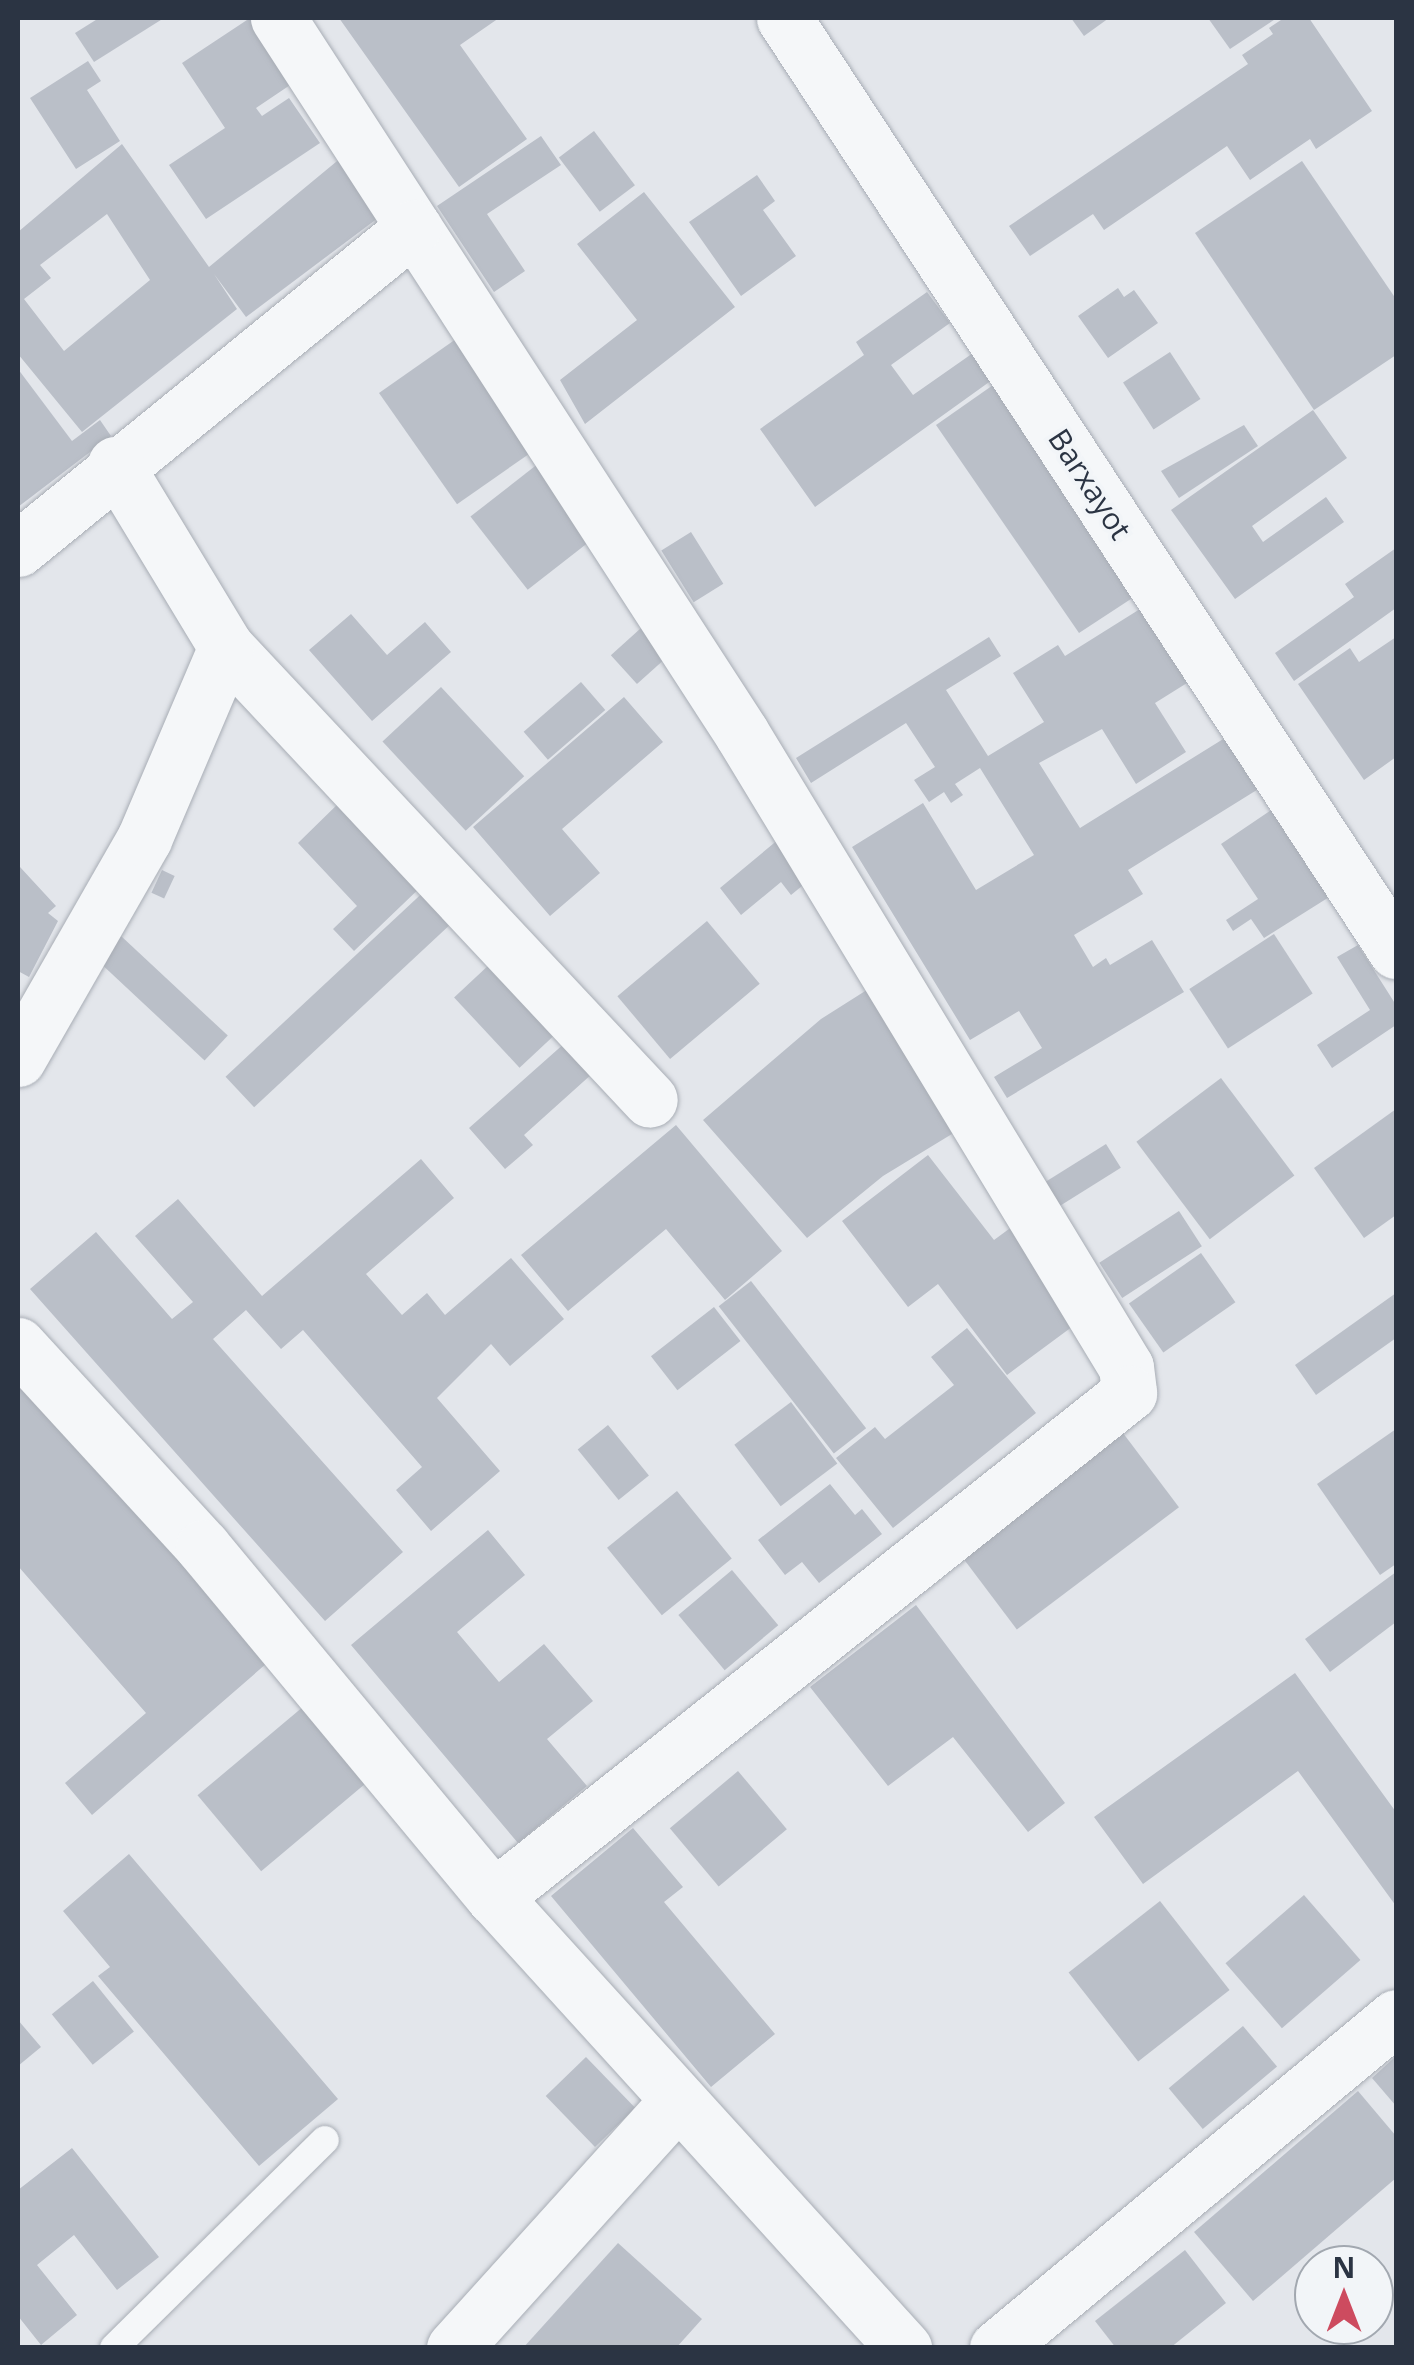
<!DOCTYPE html>
<html>
<head>
<meta charset="utf-8">
<style>
  body { margin:0 }
  #map { position:relative; width:1414px; height:2365px; overflow:hidden; background:#e3e6eb; font-family:"Open Sans",sans-serif }
  div>[style] { position:absolute }
  [style*='--x'] { left:calc(var(--x)*1px); top:calc(var(--y)*1px); width:calc(var(--w)*1px); rotate:calc(var(--a)*1deg) }
  .building>* { inset:0; background:#babfc8; transform-origin:0 0 }
  .roads { filter:drop-shadow(0 0 2px #a8adb5) drop-shadow(0 0 2px #a8adb5) }
  .service>* { height:28px; margin:-14px; padding:0 14px; transform-origin:14px; border-radius:14px; background:#f5f7f9 }
  .minor>* { height:55px; margin:-27.5px; padding:0 27.5px; transform-origin:27.5px; border-radius:27.5px; background:#f5f7f9 }
  span { translate:-50% -50%; white-space:nowrap; text-align:center; line-height:1.15; -webkit-text-stroke:8px #f2f5f8; paint-order:stroke }
  .street-label { font-size:30px; color:#2b3443 }
  .frame { position:absolute; inset:0; border:20px solid #2b3443; pointer-events:none }
  .north { position:absolute; left:1294px; top:2245px; width:100px; height:100px; box-sizing:border-box; background:#f2f5f8; border:2px solid #a2a8b0; border-radius:50%; rotate:0deg; font-size:28px; font-weight:700; line-height:40px; text-align:center; color:#2b3443 }
  .north::after { content:''; display:block; margin:auto; width:35px; height:45px; background:#cd4b5f; clip-path:polygon(50% 0,100% 100%,50% 72%,0 100%) }
</style>
</head>
<body>
<div id="map">
  <div class="building">
    <div style="clip-path:polygon(99px 18px,164px 18px,94px 62px,75px 33px)"></div>
    <div style="clip-path:polygon(250px 18px,262px 18px,302px 77px,256px 108px,262px 116px,289px 98px,320px 143px,206px 219px,169px 165px,225px 128px,182px 63px)"></div>
    <div style="clip-path:polygon(339px 18px,499px 18px,460px 45px,527px 139px,459px 187px)"></div>
    <div style="clip-path:polygon(1071px 18px,1109px 18px,1084px 36px)"></div>
    <div style="clip-path:polygon(1208px 18px,1277px 18px,1230px 49px)"></div>
    <div style="clip-path:polygon(1284px 18px,1309px 18px,1372px 111px,1316px 149px,1310px 139px,1250px 180px,1227px 146px,1104px 230px,1093px 214px,1030px 256px,1009px 226px,1248px 64px,1242px 55px,1273px 34px,1269px 28px)"></div>
    <div style="clip-path:polygon(88px 61px,101px 81px,87px 90px,120px 141px,76px 169px,30px 98px)"></div>
    <div style="left:594px;top:131px;width:68px;height:44px;rotate:53deg"></div>
    <div style="clip-path:polygon(541px 136px,561px 165px,487px 214px,525px 271px,494px 292px,437px 206px)"></div>
    <div style="clip-path:polygon(evenodd,122px 144px,209px 267px,348px 152px,390px 209px,246px 317px,214px 274px,237px 309px,82px 432px,18px 354px,18px 232px,122px 144px,107px 214px,150px 280px,64px 351px,24px 299px,51px 278px,40px 265px,107px 214px)"></div>
    <div style="clip-path:polygon(1302px 161px,1396px 299px,1396px 355px,1314px 410px,1195px 233px)"></div>
    <div style="clip-path:polygon(757px 175px,775px 201px,763px 210px,796px 256px,741px 296px,689px 222px)"></div>
    <div style="clip-path:polygon(644px 192px,735px 307px,585px 424px,560px 380px,637px 320px,577px 244px)"></div>
    <div style="clip-path:polygon(1118px 288px,1124px 297px,1134px 290px,1158px 323px,1108px 358px,1078px 316px)"></div>
    <div style="clip-path:polygon(927px 292px,950px 323px,891px 365px,913px 395px,973px 353px,992px 380px,815px 507px,760px 429px,864px 355px,856px 342px)"></div>
    <div style="left:456px;top:339px;width:136px;height:94px;rotate:55deg"></div>
    <div style="left:1170px;top:352px;width:56px;height:56px;rotate:57deg"></div>
    <div style="clip-path:polygon(18px 369px,72px 441px,100px 420px,111px 436px,18px 507px)"></div>
    <div style="clip-path:polygon(1006px 376px,1137px 595px,1079px 633px,936px 425px)"></div>
    <div style="clip-path:polygon(1313px 410px,1347px 458px,1252px 526px,1263px 542px,1326px 497px,1344px 522px,1235px 599px,1171px 510px)"></div>
    <div style="clip-path:polygon(1244px 425px,1258px 446px,1179px 498px,1161px 471px)"></div>
    <div style="left:539px;top:463px;width:93px;height:87px;rotate:52deg"></div>
    <div style="left:691px;top:532px;width:61px;height:35px;rotate:58deg"></div>
    <div style="clip-path:polygon(1396px 548px,1396px 608px,1294px 681px,1275px 653px,1354px 597px,1345px 584px)"></div>
    <div style="clip-path:polygon(1148px 604px,1195px 678px,1155px 703px,1186px 752px,1136px 784px,1102px 729px,1039px 763px,1080px 828px,1228px 736px,1260px 788px,1128px 870px,1143px 894px,1074px 935px,1093px 967px,1106px 958px,1110px 965px,1152px 940px,1184px 992px,1007px 1098px,994px 1077px,1042px 1048px,1019px 1011px,970px 1040px,852px 847px,923px 803px,976px 890px,1034px 855px,980px 768px,955px 784px,963px 795px,951px 803px,944px 792px,929px 802px,914px 780px,935px 767px,906px 723px,811px 783px,796px 758px,989px 637px,1001px 656px,946px 690px,988px 756px,1044px 722px,1013px 673px,1058px 645px,1065px 656px)"></div>
    <div style="clip-path:polygon(351px 614px,387px 655px,425px 622px,451px 652px,372px 721px,309px 650px)"></div>
    <div style="left:651px;top:619px;width:39px;height:54px;rotate:48deg"></div>
    <div style="clip-path:polygon(1396px 637px,1396px 757px,1364px 780px,1298px 684px,1350px 648px,1359px 662px)"></div>
    <div style="left:581px;top:682px;width:37px;height:76px;rotate:49deg"></div>
    <div style="left:441px;top:687px;width:122px;height:80px;rotate:47deg"></div>
    <div style="clip-path:polygon(624px 697px,663px 742px,562px 829px,600px 873px,550px 916px,473px 827px)"></div>
    <div style="clip-path:polygon(345px 797px,426px 882px,354px 951px,333px 929px,357px 906px,298px 843px)"></div>
    <div style="clip-path:polygon(1280px 804px,1334px 894px,1264px 938px,1251px 919px,1233px 931px,1226px 920px,1258px 899px,1221px 844px)"></div>
    <div style="clip-path:polygon(791px 829px,824px 868px,791px 895px,781px 882px,741px 915px,720px 888px)"></div>
    <div style="clip-path:polygon(20px 867px,56px 906px,48px 913px,58px 921px,29px 977px,18px 971px)"></div>
    <div style="left:162px;top:870px;width:14px;height:25px;rotate:25deg"></div>
    <div style="left:431px;top:885px;width:42px;height:281px;rotate:47deg"></div>
    <div style="left:707px;top:921px;width:82px;height:117px;rotate:50deg"></div>
    <div style="left:1274px;top:934px;width:71px;height:101px;rotate:57deg"></div>
    <div style="left:121px;top:936px;width:146px;height:34px;rotate:43deg"></div>
    <div style="clip-path:polygon(1358px 945px,1396px 1005px,1396px 1025px,1332px 1068px,1317px 1045px,1370px 1010px,1337px 957px)"></div>
    <div style="left:506px;top:949px;width:96px;height:71px;rotate:47deg"></div>
    <div style="clip-path:polygon(881px 981px,970px 1123px,883px 1176px,807px 1238px,703px 1120px,821px 1019px)"></div>
    <div style="clip-path:polygon(566px 1042px,593px 1073px,524px 1135px,533px 1145px,505px 1169px,469px 1128px)"></div>
    <div style="left:1221px;top:1078px;width:122px;height:106px;rotate:53deg"></div>
    <div style="clip-path:polygon(1396px 1109px,1396px 1215px,1364px 1238px,1314px 1168px)"></div>
    <div style="clip-path:polygon(676px 1125px,782px 1251px,725px 1300px,666px 1229px,568px 1311px,521px 1255px)"></div>
    <div style="left:1106px;top:1144px;width:28px;height:73px;rotate:58deg"></div>
    <div style="clip-path:polygon(928px 1155px,994px 1240px,1013px 1226px,1084px 1318px,1007px 1375px,938px 1284px,908px 1307px,842px 1221px)"></div>
    <div style="clip-path:polygon(421px 1159px,454px 1198px,366px 1274px,402px 1315px,427px 1293px,445px 1315px,511px 1258px,564px 1319px,510px 1366px,491px 1344px,437px 1398px,500px 1471px,431px 1531px,396px 1490px,422px 1467px,303px 1330px,281px 1349px,246px 1310px,213px 1339px,403px 1552px,325px 1621px,30px 1289px,96px 1232px,172px 1319px,193px 1302px,135px 1236px,178px 1199px,262px 1296px)"></div>
    <div style="left:1179px;top:1211px;width:42px;height:95px;rotate:57deg"></div>
    <div style="left:1201px;top:1253px;width:60px;height:88px;rotate:55deg"></div>
    <div style="left:751px;top:1281px;width:187px;height:41px;rotate:52deg"></div>
    <div style="clip-path:polygon(1396px 1293px,1396px 1338px,1316px 1395px,1295px 1365px)"></div>
    <div style="left:714px;top:1307px;width:43px;height:80px;rotate:52deg"></div>
    <div style="clip-path:polygon(967px 1328px,1036px 1413px,893px 1528px,836px 1458px,875px 1427px,885px 1439px,954px 1385px,931px 1357px)"></div>
    <div style="clip-path:polygon(18px 1365px,274px 1657px,92px 1815px,65px 1783px,146px 1713px,18px 1566px)"></div>
    <div style="left:791px;top:1402px;width:77px;height:71px;rotate:53deg"></div>
    <div style="left:608px;top:1425px;width:65px;height:39px;rotate:51deg"></div>
    <div style="clip-path:polygon(1396px 1429px,1396px 1564px,1380px 1575px,1317px 1484px)"></div>
    <div style="left:1123px;top:1433px;width:93px;height:203px;rotate:53deg"></div>
    <div style="clip-path:polygon(830px 1484px,855px 1515px,862px 1509px,882px 1534px,819px 1583px,802px 1562px,785px 1575px,758px 1540px)"></div>
    <div style="left:677px;top:1491px;width:87px;height:90px;rotate:51deg"></div>
    <div style="clip-path:polygon(488px 1530px,525px 1575px,457px 1632px,499px 1682px,544px 1644px,593px 1701px,547px 1739px,587px 1786px,518px 1843px,351px 1645px)"></div>
    <div style="left:732px;top:1570px;width:72px;height:70px;rotate:50deg"></div>
    <div style="clip-path:polygon(1396px 1572px,1396px 1622px,1330px 1672px,1305px 1639px)"></div>
    <div style="clip-path:polygon(916px 1605px,1065px 1803px,1028px 1832px,953px 1737px,888px 1786px,810px 1687px)"></div>
    <div style="clip-path:polygon(1295px 1673px,1396px 1812px,1396px 1906px,1298px 1771px,1143px 1884px,1094px 1817px)"></div>
    <div style="left:304px;top:1706px;width:99px;height:139px;rotate:50deg"></div>
    <div style="left:738px;top:1771px;width:76px;height:89px;rotate:50deg"></div>
    <div style="clip-path:polygon(633px 1828px,683px 1887px,664px 1902px,775px 2034px,711px 2087px,551px 1896px)"></div>
    <div style="clip-path:polygon(129px 1854px,338px 2099px,259px 2166px,98px 1976px,110px 1967px,63px 1911px)"></div>
    <div style="left:1304px;top:1895px;width:86px;height:104px;rotate:49deg"></div>
    <div style="left:1160px;top:1901px;width:113px;height:116px;rotate:52deg"></div>
    <div style="left:93px;top:1981px;width:65px;height:53px;rotate:51deg"></div>
    <div style="clip-path:polygon(18px 2020px,41px 2047px,18px 2066px)"></div>
    <div style="left:1243px;top:2026px;width:53px;height:97px;rotate:50deg"></div>
    <div style="clip-path:polygon(1396px 2056px,1396px 2106px,1372px 2078px)"></div>
    <div style="left:586px;top:2057px;width:71px;height:56px;rotate:46deg"></div>
    <div style="clip-path:polygon(1358px 2091px,1396px 2136px,1396px 2178px,1253px 2301px,1194px 2232px)"></div>
    <div style="clip-path:polygon(72px 2148px,159px 2257px,117px 2290px,74px 2235px,37px 2265px,77px 2315px,41px 2345px,18px 2316px,18px 2190px)"></div>
    <div style="clip-path:polygon(618px 2243px,702px 2319px,676px 2348px,523px 2348px)"></div>
    <div style="clip-path:polygon(1185px 2250px,1226px 2303px,1170px 2348px,1116px 2348px,1095px 2321px)"></div>
  </div>
  <div class="roads">
    <div class="service">
      <div style="--x:114;--y:2348;--w:296;--a:-44.6"></div>
    </div>
    <div class="minor">
      <div style="--x:278;--y:18;--w:853;--a:57.05"></div>
      <div style="--x:742;--y:734;--w:740;--a:58.76"></div>
      <div style="--x:1126;--y:1367;--w:26;--a:83"></div>
      <div style="--x:1129;--y:1393;--w:811;--a:141.56"></div>
      <div style="--x:784;--y:18;--w:1116;--a:56.74"></div>
      <div style="--x:18;--y:549;--w:510;--a:-39.12"></div>
      <div style="--x:226;--y:647;--w:620;--a:46.89"></div>
      <div style="--x:18;--y:1059;--w:254;--a:-60.2"></div>
      <div style="--x:144;--y:839;--w:209;--a:-66.9"></div>
      <div style="--x:226;--y:647;--w:214;--a:-121.2"></div>
      <div style="--x:18;--y:1345;--w:274;--a:47.5"></div>
      <div style="--x:203;--y:1547;--w:455;--a:50.3"></div>
      <div style="--x:494;--y:1897;--w:610;--a:47.73"></div>
      <div style="--x:454;--y:2348;--w:331;--a:-47.9"></div>
      <div style="--x:997;--y:2348;--w:518;--a:-39.68"></div>
    </div>
  </div>
  <div class="street-label">
    <span style="left:1090px;top:484px;rotate:57deg">Barxayot</span>
  </div>
  <div class="frame"></div>
  <div class="north">N</div>
</div>
</body>
</html>
